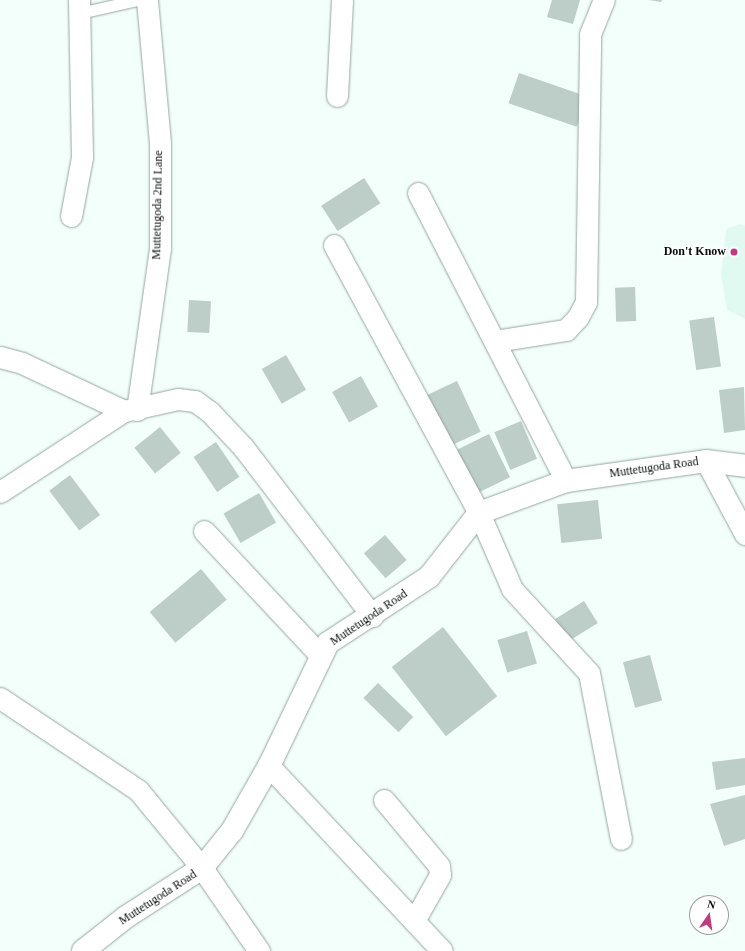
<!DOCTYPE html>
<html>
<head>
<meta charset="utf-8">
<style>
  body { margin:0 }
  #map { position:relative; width:745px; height:951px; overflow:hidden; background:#f2fffa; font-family:"Times New Roman",serif }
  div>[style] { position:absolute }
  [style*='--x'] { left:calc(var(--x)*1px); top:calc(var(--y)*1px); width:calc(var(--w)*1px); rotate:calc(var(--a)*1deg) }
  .built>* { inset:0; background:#e1faf1 }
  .building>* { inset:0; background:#bdcdc7; transform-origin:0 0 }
  .roads { filter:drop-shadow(0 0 1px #97a6a1) drop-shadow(0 0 1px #97a6a1) }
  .service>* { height:11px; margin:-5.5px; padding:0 5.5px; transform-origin:5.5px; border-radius:5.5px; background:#fff }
  .minor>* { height:21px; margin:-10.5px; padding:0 10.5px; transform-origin:10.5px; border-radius:10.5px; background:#fff }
  .tertiary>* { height:22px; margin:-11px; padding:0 11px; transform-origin:11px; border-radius:11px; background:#fff }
  .dots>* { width:11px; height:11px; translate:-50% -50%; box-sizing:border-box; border:2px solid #fff; border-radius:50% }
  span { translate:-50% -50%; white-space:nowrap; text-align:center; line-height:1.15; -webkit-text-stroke:3px #fff; paint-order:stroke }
  .street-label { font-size:12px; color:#080d0b }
  .poi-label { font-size:12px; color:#080d0b; font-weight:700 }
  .right { translate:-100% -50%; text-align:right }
  .north { position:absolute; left:689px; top:895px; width:40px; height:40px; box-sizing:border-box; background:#fff; border:1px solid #9c9e9d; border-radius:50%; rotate:13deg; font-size:11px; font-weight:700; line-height:16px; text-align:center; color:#080d0b }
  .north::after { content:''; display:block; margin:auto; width:14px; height:18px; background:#bf3b82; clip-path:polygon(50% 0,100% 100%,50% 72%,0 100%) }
</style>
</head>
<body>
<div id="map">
  <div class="built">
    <div style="clip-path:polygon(740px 224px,745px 226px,745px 319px,727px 310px,721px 275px,726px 229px)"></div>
  </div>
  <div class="building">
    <div style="clip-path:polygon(552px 0,580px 0,573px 24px,547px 17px)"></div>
    <div style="clip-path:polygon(649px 0,662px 0,661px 2px)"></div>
    <div style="left:519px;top:73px;width:72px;height:32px;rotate:19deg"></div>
    <div style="left:364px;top:178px;width:30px;height:51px;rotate:57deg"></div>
    <div style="left:635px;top:287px;width:34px;height:20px;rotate:88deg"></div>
    <div style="left:189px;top:300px;width:22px;height:32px;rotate:3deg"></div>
    <div style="left:714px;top:317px;width:50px;height:25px;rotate:82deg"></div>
    <div style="left:286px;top:355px;width:40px;height:28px;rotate:60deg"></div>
    <div style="left:361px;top:376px;width:35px;height:33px;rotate:61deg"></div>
    <div style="left:457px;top:381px;width:56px;height:39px;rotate:65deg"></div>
    <div style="clip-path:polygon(744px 387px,745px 430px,724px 433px,719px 390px)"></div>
    <div style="left:521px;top:421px;width:41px;height:29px;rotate:67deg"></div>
    <div style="left:160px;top:427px;width:33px;height:33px;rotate:51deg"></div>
    <div style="left:489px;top:434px;width:48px;height:42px;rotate:64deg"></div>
    <div style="left:216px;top:442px;width:42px;height:27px;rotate:56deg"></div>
    <div style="left:70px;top:475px;width:50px;height:26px;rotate:53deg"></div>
    <div style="left:259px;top:493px;width:34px;height:41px;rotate:60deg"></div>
    <div style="left:598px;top:500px;width:39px;height:41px;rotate:84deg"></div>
    <div style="left:385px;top:535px;width:33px;height:28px;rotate:49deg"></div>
    <div style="left:201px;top:569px;width:40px;height:67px;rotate:50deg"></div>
    <div style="left:584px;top:601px;width:26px;height:34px;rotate:58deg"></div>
    <div style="left:443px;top:627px;width:88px;height:65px;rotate:52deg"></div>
    <div style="left:527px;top:631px;width:34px;height:31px;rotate:73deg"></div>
    <div style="left:650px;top:655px;width:47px;height:28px;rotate:75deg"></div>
    <div style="left:378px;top:683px;width:49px;height:21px;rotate:44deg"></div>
    <div style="clip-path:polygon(745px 758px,745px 785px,716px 790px,712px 762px)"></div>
    <div style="clip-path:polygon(745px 795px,745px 839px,724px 846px,710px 804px)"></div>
  </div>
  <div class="roads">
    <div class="service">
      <div style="--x:80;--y:13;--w:58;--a:-12.8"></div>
    </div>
    <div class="minor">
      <div style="--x:337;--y:96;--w:96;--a:-87"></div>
      <div style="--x:418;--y:193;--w:324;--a:62.8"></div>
      <div style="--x:71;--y:216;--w:60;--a:-79.4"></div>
      <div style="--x:82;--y:157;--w:157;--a:-91.1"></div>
      <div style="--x:334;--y:245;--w:305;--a:61.6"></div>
      <div style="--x:479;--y:513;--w:83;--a:66.5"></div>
      <div style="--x:512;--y:589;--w:114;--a:47.5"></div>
      <div style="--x:589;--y:673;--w:169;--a:79.1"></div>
      <div style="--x:495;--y:341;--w:72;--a:-8.8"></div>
      <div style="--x:566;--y:330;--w:18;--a:-47"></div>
      <div style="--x:578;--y:317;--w:17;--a:-62"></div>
      <div style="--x:586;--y:302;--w:268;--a:-89.1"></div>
      <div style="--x:590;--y:34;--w:37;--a:-68"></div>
      <div style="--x:0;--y:357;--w:23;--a:15"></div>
      <div style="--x:22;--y:363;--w:113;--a:25.2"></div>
      <div style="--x:124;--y:411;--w:55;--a:-12.5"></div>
      <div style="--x:178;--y:399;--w:17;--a:7"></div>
      <div style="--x:195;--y:401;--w:19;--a:36"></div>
      <div style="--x:210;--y:412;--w:48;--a:46.7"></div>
      <div style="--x:243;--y:447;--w:213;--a:52.6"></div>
      <div style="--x:137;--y:410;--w:164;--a:-81.9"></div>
      <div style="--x:160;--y:248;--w:105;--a:-90"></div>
      <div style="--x:160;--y:143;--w:144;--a:-95.2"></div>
      <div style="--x:706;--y:461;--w:83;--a:61.9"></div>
      <div style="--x:0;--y:492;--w:148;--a:-33.2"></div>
      <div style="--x:204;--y:531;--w:171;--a:46.9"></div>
      <div style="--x:0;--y:698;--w:166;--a:33.7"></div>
      <div style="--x:138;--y:790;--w:101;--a:50.6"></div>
      <div style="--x:202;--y:868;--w:101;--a:55.5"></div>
      <div style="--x:269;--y:766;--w:253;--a:46.9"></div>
      <div style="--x:384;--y:800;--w:86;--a:50.2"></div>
      <div style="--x:439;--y:866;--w:9;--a:84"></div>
      <div style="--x:440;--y:875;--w:53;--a:119.5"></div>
    </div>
    <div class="tertiary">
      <div style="--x:83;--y:951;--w:55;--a:-38.3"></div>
      <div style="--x:126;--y:917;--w:90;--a:-32.8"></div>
      <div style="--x:202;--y:868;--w:48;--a:-51"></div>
      <div style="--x:232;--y:831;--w:75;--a:-60.4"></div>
      <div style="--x:269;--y:766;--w:136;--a:-64.4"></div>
      <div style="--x:328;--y:643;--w:121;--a:-33.2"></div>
      <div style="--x:429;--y:577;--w:81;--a:-52"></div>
      <div style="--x:479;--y:513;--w:93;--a:-20.2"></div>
      <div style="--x:566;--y:481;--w:141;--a:-8.1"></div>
      <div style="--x:706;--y:461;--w:39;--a:7"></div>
    </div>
  </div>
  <div class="dots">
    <div style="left:734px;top:252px;background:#bf3b82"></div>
  </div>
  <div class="street-label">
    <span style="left:158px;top:205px;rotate:-89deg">Muttetugoda 2nd Lane</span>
    <span style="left:654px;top:468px;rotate:-8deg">Muttetugoda Road</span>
    <span style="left:369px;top:618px;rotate:-34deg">Muttetugoda Road</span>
    <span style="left:158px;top:898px;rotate:-33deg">Muttetugoda Road</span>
  </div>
  <div class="poi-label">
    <span class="right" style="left:726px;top:252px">Don't Know</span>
  </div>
  <div class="north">N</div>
</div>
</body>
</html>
